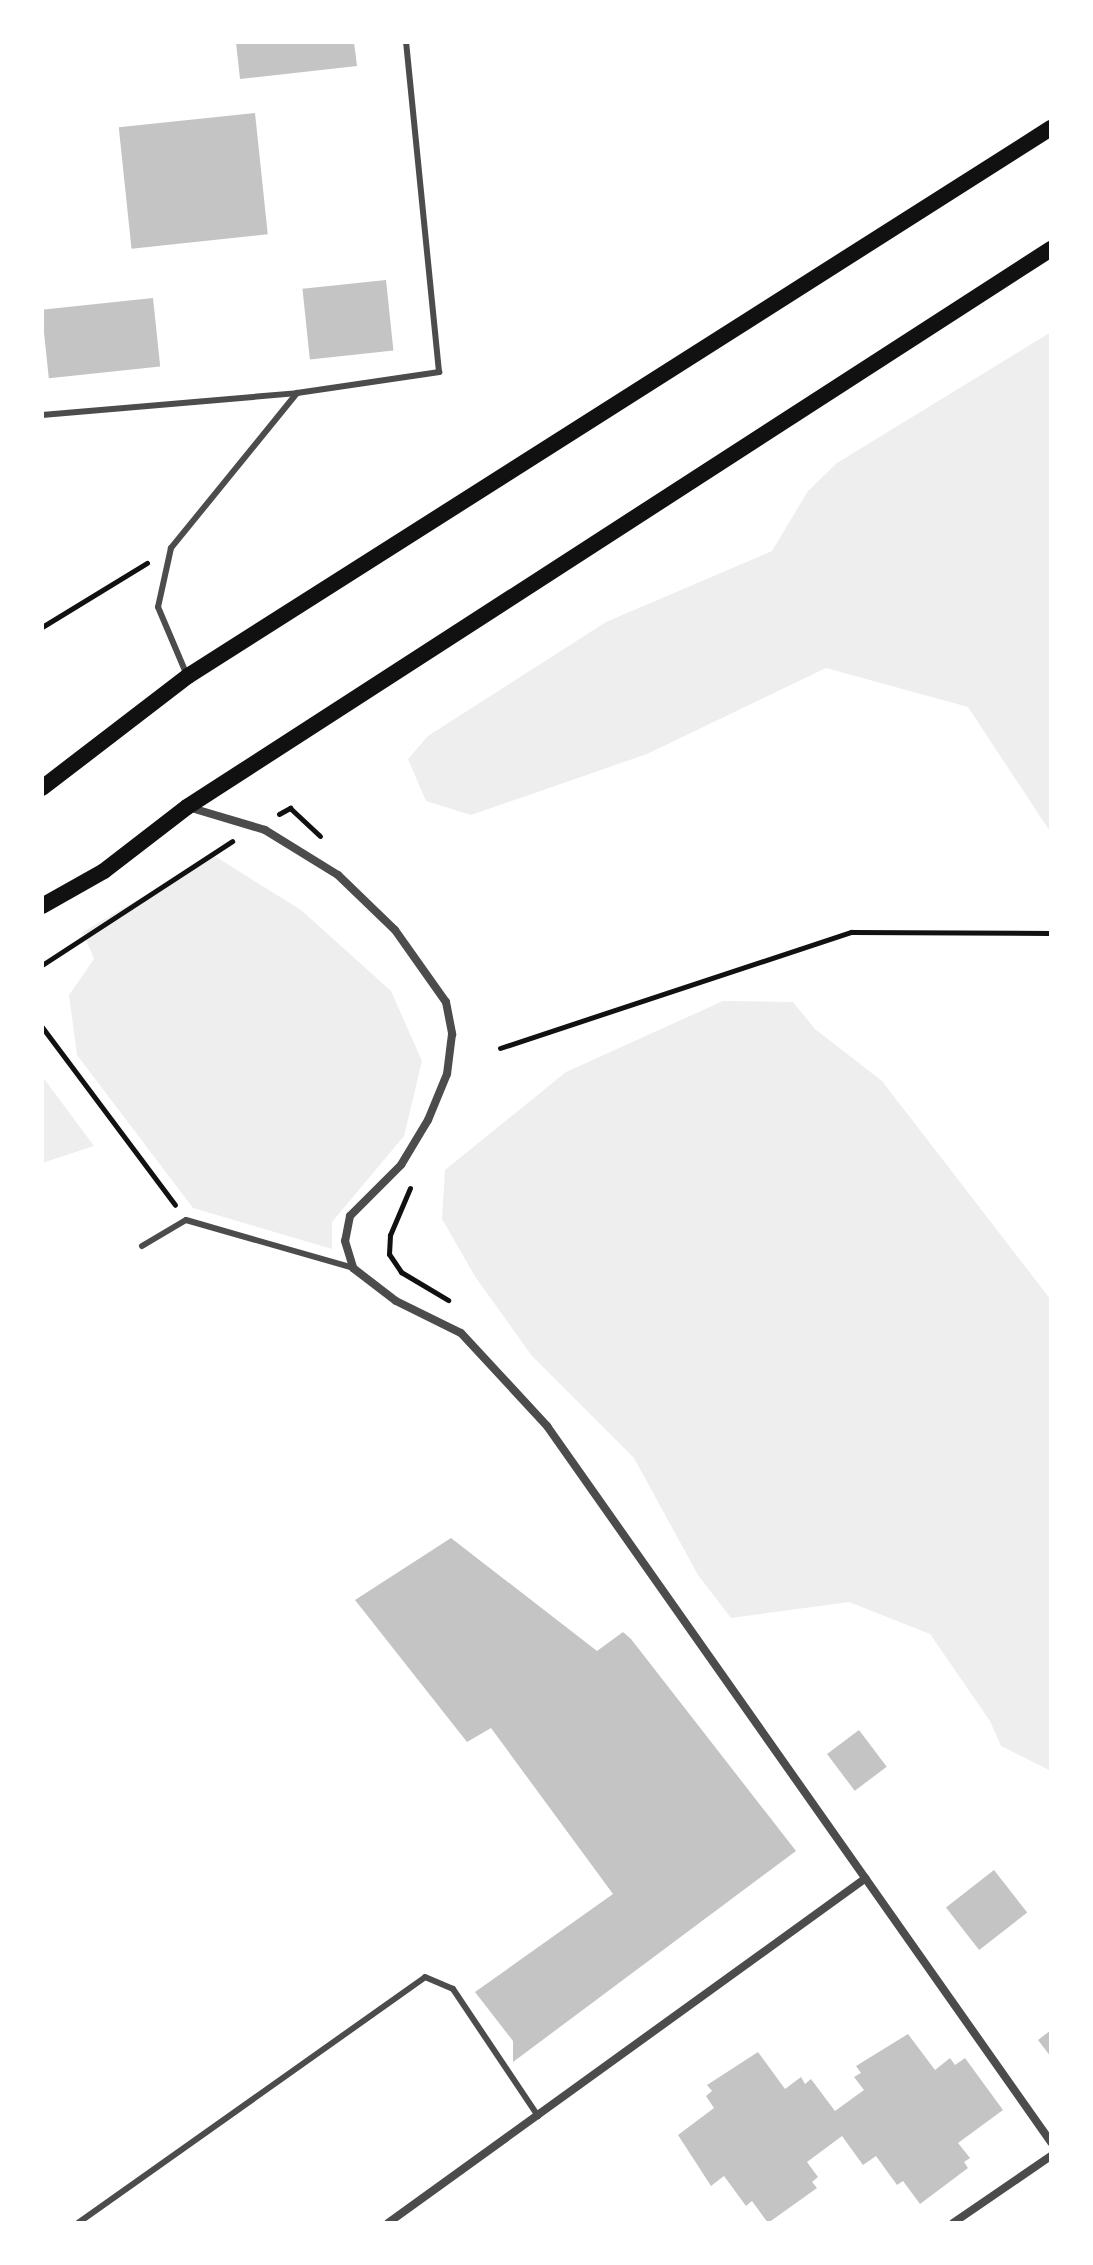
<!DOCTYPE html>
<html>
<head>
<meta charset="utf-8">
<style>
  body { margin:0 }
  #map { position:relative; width:1093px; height:2265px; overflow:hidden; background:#fff; font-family:Arial,sans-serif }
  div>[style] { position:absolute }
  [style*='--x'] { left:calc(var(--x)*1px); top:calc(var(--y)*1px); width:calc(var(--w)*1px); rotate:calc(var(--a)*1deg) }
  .green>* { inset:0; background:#eee }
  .building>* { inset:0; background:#c4c4c4; transform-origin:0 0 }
  .path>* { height:5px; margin:-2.5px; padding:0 2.5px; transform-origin:2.5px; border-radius:2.5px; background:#111 }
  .service>* { height:6px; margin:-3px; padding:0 3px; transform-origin:3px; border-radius:3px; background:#4c4c4c }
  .minor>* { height:8px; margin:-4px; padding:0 4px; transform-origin:4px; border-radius:4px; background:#4c4c4c }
  .secondary>* { height:16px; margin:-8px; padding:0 8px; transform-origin:8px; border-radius:8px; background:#111 }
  span { translate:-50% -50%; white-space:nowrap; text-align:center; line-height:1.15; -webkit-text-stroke:8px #fff; paint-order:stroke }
  .frame { position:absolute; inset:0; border:44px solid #fff; pointer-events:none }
</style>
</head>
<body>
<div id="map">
  <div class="green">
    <div style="clip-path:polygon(1051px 332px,1051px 833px,968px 707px,826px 668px,647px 754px,471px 815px,426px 801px,408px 759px,428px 736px,606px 622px,772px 551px,808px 491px,837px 463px)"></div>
    <div style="clip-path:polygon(213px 855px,301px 910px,391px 991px,422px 1061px,404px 1136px,332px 1222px,332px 1249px,193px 1208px,77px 1055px,69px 995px,94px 959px,83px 932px)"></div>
    <div style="clip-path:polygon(723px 1001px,793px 1002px,815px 1029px,882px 1081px,1051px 1300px,1051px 1771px,1001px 1746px,990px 1721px,930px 1634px,849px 1602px,731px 1618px,698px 1575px,634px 1458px,532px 1356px,476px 1278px,442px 1219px,445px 1170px,566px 1072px)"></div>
    <div style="clip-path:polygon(42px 1076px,94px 1146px,42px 1163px)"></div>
  </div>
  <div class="building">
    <div style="clip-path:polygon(236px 42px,354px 42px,357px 66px,240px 79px)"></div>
    <div style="left:255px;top:113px;width:122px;height:137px;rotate:84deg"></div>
    <div style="left:386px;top:280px;width:71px;height:84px;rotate:84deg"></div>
    <div style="left:153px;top:298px;width:69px;height:112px;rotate:84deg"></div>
    <div style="clip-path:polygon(451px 1538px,597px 1651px,623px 1632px,631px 1639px,796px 1851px,513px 2062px,513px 2041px,475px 1992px,613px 1894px,491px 1728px,467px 1742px,355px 1600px)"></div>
    <div style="left:859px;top:1730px;width:46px;height:40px;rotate:53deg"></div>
    <div style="left:994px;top:1870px;width:54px;height:61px;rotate:52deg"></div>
    <div style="clip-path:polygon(1051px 2030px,1051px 2057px,1038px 2040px)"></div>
    <div style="clip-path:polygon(908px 2034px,935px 2070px,950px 2058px,955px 2065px,965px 2058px,1003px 2110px,958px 2143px,970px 2158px,964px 2162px,968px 2168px,920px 2204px,903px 2181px,897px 2185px,876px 2156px,863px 2165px,842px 2136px,807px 2162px,818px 2177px,812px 2182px,817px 2188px,768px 2223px,752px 2201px,746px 2206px,724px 2176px,711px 2186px,678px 2135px,714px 2108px,706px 2096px,712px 2091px,707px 2085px,758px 2052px,785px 2089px,801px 2077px,805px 2084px,811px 2079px,835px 2111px,864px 2090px,854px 2077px,861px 2073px,856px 2066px)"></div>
  </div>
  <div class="path">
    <div style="--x:42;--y:627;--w:123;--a:-31.4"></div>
    <div style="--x:279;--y:814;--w:13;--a:-29"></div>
    <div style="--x:290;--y:808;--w:41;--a:43"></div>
    <div style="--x:42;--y:965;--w:227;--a:-33.1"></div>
    <div style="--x:42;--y:1027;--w:222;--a:53.2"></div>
    <div style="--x:500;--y:1048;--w:370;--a:-18.3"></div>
    <div style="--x:851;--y:932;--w:200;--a:0.3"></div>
    <div style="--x:410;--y:1188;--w:51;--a:113.1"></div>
    <div style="--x:390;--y:1235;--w:19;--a:93"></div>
    <div style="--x:389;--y:1254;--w:22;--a:56"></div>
    <div style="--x:401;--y:1272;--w:55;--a:30.8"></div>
  </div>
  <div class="service">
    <div style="--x:297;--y:393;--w:144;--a:-8.4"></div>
    <div style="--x:439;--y:372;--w:332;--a:-95.7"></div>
    <div style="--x:42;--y:415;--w:256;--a:-4.9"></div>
    <div style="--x:297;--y:393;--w:200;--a:129.1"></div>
    <div style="--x:171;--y:548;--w:60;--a:102.4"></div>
    <div style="--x:158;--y:607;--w:72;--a:67"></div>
    <div style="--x:142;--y:1246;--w:51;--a:-30.6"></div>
    <div style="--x:186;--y:1220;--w:174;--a:16"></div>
    <div style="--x:78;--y:2223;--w:425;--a:-35.3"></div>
    <div style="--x:425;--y:1977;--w:30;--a:23"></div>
    <div style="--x:453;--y:1989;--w:153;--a:56.2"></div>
  </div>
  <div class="minor">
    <div style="--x:188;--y:807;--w:80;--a:16.6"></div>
    <div style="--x:265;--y:830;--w:86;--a:31.7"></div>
    <div style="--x:338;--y:875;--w:79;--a:44"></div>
    <div style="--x:395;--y:930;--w:88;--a:54.7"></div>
    <div style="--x:446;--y:1002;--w:33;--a:79"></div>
    <div style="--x:452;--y:1034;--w:40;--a:97.1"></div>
    <div style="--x:447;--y:1074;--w:50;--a:112.4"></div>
    <div style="--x:428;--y:1120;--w:52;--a:121"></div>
    <div style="--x:401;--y:1165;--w:72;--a:135"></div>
    <div style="--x:350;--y:1216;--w:25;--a:101"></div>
    <div style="--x:345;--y:1241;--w:28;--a:73"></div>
    <div style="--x:353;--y:1268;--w:54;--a:37.5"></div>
    <div style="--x:396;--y:1301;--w:72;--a:26.2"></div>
    <div style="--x:461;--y:1333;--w:127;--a:47.2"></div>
    <div style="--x:547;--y:1426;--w:876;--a:54.86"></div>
    <div style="--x:388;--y:2223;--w:589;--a:-35.82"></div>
    <div style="--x:953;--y:2223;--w:119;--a:-34.4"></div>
  </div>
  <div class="secondary">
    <div style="--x:42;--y:788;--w:184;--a:-37.5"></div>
    <div style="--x:188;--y:676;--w:1022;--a:-32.42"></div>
    <div style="--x:42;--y:906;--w:71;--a:-29.4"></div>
    <div style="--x:104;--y:871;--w:105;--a:-37.6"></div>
    <div style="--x:187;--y:807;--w:1029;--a:-32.86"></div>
  </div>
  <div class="frame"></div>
</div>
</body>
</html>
